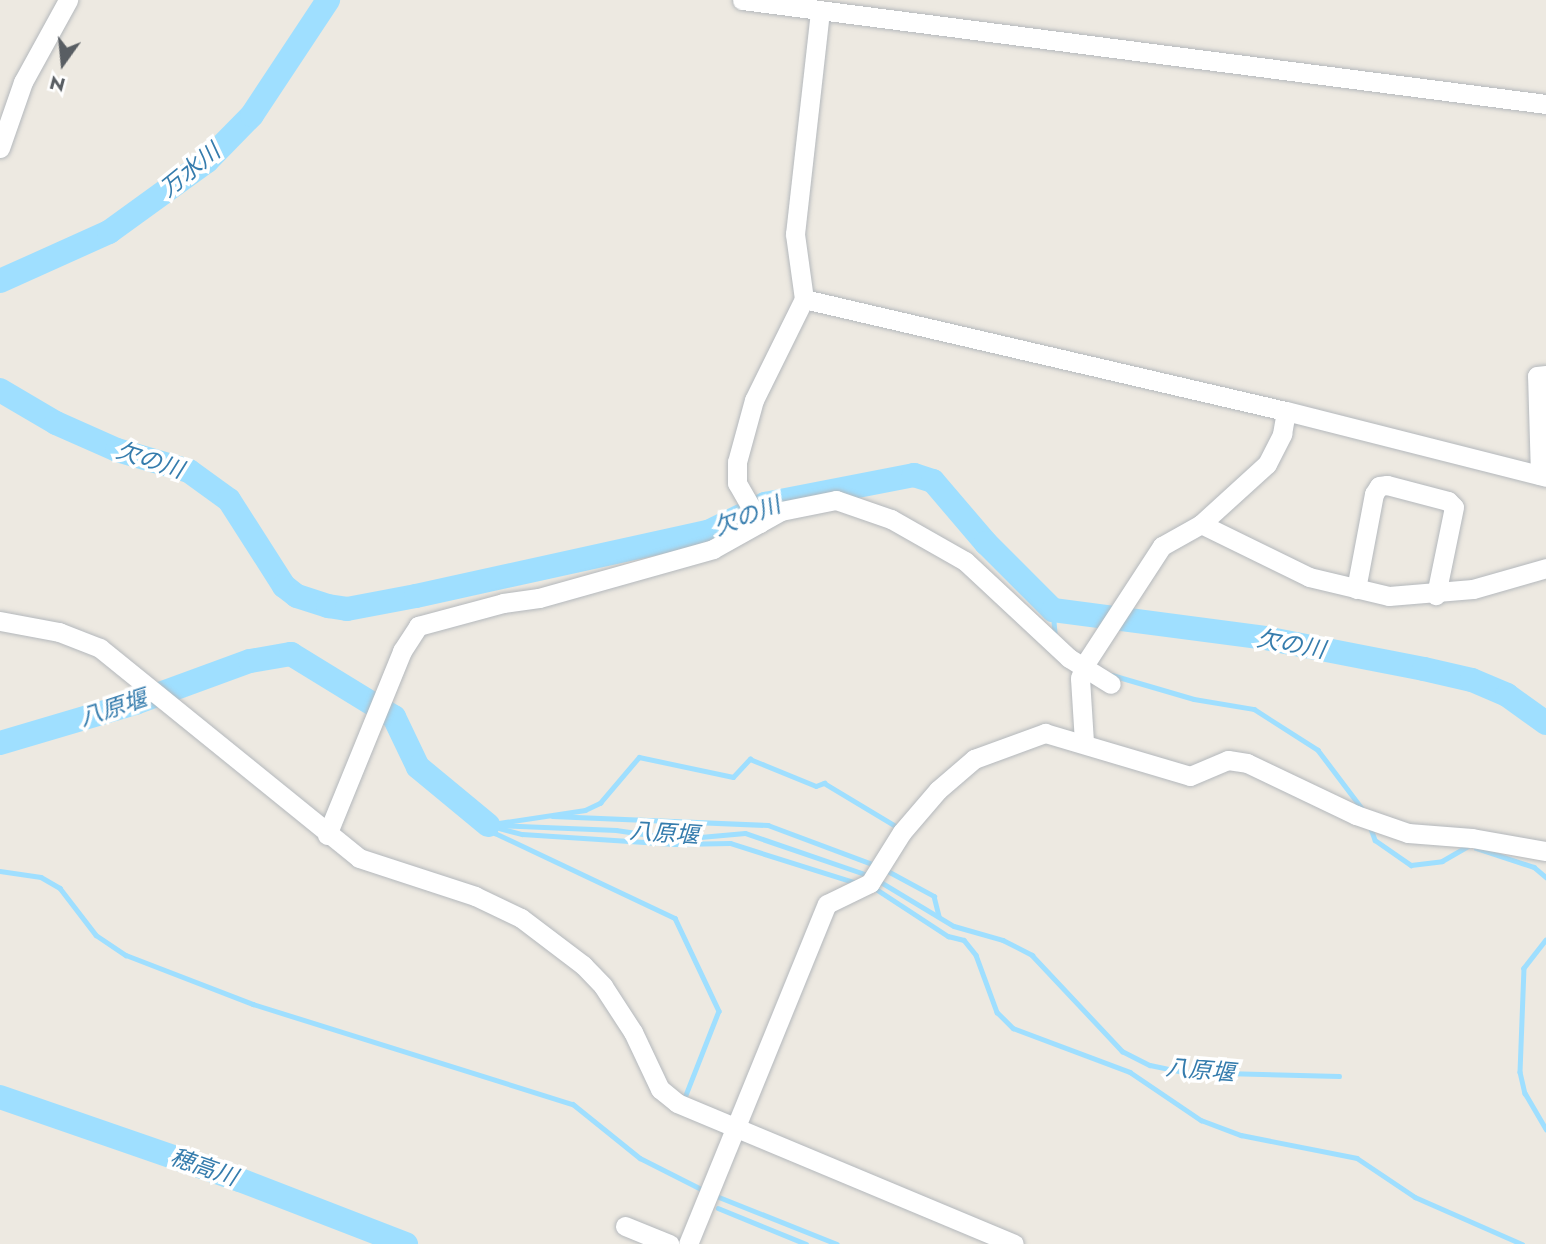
<!DOCTYPE html>
<html>
<head>
<meta charset="utf-8">
<style>
  body { margin:0 }
  #map { position:relative; width:1546px; height:1244px; overflow:hidden; background:#ede9e1; font-family:Jost,"Noto Sans JP",sans-serif }
  div>[style] { position:absolute }
  [style*='--x'] { left:calc(var(--x)*1px); top:calc(var(--y)*1px); width:calc(var(--w)*1px); rotate:calc(var(--a)*1deg) }
  .stream>* { height:4.5px; margin:-2.25px; padding:0 2.25px; transform-origin:2.25px; border-radius:2.25px; background:#9fdfff }
  .river>* { height:24px; margin:-12px; padding:0 12px; transform-origin:12px; border-radius:12px; background:#9fdfff }
  .roads { filter:drop-shadow(0 0 2px #b4b8bc) drop-shadow(0 0 2px #b4b8bc) }
  .minor>* { height:19px; margin:-9.5px; padding:0 9.5px; transform-origin:9.5px; border-radius:9.5px; background:#fff }
  span { translate:-50% -50%; white-space:nowrap; text-align:center; line-height:1.15; -webkit-text-stroke:7px #fff; paint-order:stroke }
  .water-label { font-size:23px; color:#357cad; font-style:italic }
  .north { position:absolute; left:28px; top:28px; width:70px; height:70px; -webkit-text-stroke:5px #fff; paint-order:stroke; rotate:195deg; font-size:19px; font-weight:700; line-height:28px; text-align:center; color:#595e63 }
  .north::after { content:''; display:block; margin:auto; width:24px; height:32px; background:#595e63; clip-path:polygon(50% 0,100% 100%,50% 72%,0 100%) }
</style>
</head>
<body>
<div id="map">
  <div class="stream">
    <div style="--x:1053;--y:610;--w:23;--a:85"></div>
    <div style="--x:1112;--y:675;--w:85;--a:16.3"></div>
    <div style="--x:1194;--y:699;--w:61;--a:9.5"></div>
    <div style="--x:1254;--y:709;--w:76;--a:32.6"></div>
    <div style="--x:1318;--y:750;--w:76;--a:53"></div>
    <div style="--x:552;--y:816;--w:216;--a:2.4"></div>
    <div style="--x:768;--y:825;--w:114;--a:20.5"></div>
    <div style="--x:499;--y:823;--w:87;--a:-8.6"></div>
    <div style="--x:585;--y:810;--w:17;--a:-25"></div>
    <div style="--x:600;--y:803;--w:60;--a:-49.7"></div>
    <div style="--x:639;--y:757;--w:96;--a:12"></div>
    <div style="--x:733;--y:777;--w:25;--a:-47"></div>
    <div style="--x:750;--y:759;--w:71;--a:22.2"></div>
    <div style="--x:816;--y:786;--w:9;--a:-21"></div>
    <div style="--x:824;--y:783;--w:82;--a:31"></div>
    <div style="--x:488;--y:825;--w:35;--a:15"></div>
    <div style="--x:522;--y:834;--w:153;--a:3.7"></div>
    <div style="--x:675;--y:844;--w:55;--a:-1"></div>
    <div style="--x:730;--y:843;--w:133;--a:17.5"></div>
    <div style="--x:489;--y:825;--w:10;--a:53"></div>
    <div style="--x:495;--y:833;--w:199;--a:25.3"></div>
    <div style="--x:675;--y:918;--w:103;--a:64.7"></div>
    <div style="--x:719;--y:1011;--w:90;--a:111.4"></div>
    <div style="--x:497;--y:825;--w:119;--a:2.4"></div>
    <div style="--x:616;--y:830;--w:63;--a:8.3"></div>
    <div style="--x:678;--y:839;--w:67;--a:-5.1"></div>
    <div style="--x:745;--y:833;--w:130;--a:18.9"></div>
    <div style="--x:1370;--y:826;--w:15;--a:70"></div>
    <div style="--x:1375;--y:840;--w:44;--a:34.8"></div>
    <div style="--x:1411;--y:865;--w:31;--a:-7"></div>
    <div style="--x:1442;--y:861;--w:30;--a:-30"></div>
    <div style="--x:1476;--y:848;--w:61;--a:18.1"></div>
    <div style="--x:1534;--y:867;--w:16;--a:40"></div>
    <div style="--x:886;--y:870;--w:55;--a:28.4"></div>
    <div style="--x:934;--y:896;--w:21;--a:76"></div>
    <div style="--x:0;--y:871;--w:41;--a:8.3"></div>
    <div style="--x:41;--y:877;--w:22;--a:30"></div>
    <div style="--x:60;--y:888;--w:59;--a:52.5"></div>
    <div style="--x:96;--y:935;--w:36;--a:34"></div>
    <div style="--x:126;--y:955;--w:136;--a:21.1"></div>
    <div style="--x:253;--y:1004;--w:335;--a:17.4"></div>
    <div style="--x:573;--y:1104;--w:86;--a:38.9"></div>
    <div style="--x:640;--y:1158;--w:71;--a:26.9"></div>
    <div style="--x:879;--y:881;--w:87;--a:31"></div>
    <div style="--x:954;--y:926;--w:51;--a:15.9"></div>
    <div style="--x:1003;--y:940;--w:33;--a:27"></div>
    <div style="--x:1032;--y:955;--w:132;--a:46.8"></div>
    <div style="--x:1122;--y:1051;--w:31;--a:27"></div>
    <div style="--x:1150;--y:1065;--w:34;--a:12"></div>
    <div style="--x:1183;--y:1072;--w:156;--a:1.5"></div>
    <div style="--x:873;--y:887;--w:90;--a:33.2"></div>
    <div style="--x:948;--y:936;--w:16;--a:14"></div>
    <div style="--x:964;--y:940;--w:19;--a:51"></div>
    <div style="--x:976;--y:955;--w:61;--a:69.8"></div>
    <div style="--x:997;--y:1012;--w:23;--a:45"></div>
    <div style="--x:1013;--y:1028;--w:125;--a:20.6"></div>
    <div style="--x:1130;--y:1072;--w:86;--a:34.1"></div>
    <div style="--x:1201;--y:1120;--w:43;--a:20.6"></div>
    <div style="--x:1241;--y:1135;--w:118;--a:11.2"></div>
    <div style="--x:1357;--y:1158;--w:70;--a:33.9"></div>
    <div style="--x:1415;--y:1197;--w:117;--a:23.7"></div>
    <div style="--x:1546;--y:940;--w:36;--a:128"></div>
    <div style="--x:1524;--y:968;--w:104;--a:92.2"></div>
    <div style="--x:1520;--y:1072;--w:22;--a:77"></div>
    <div style="--x:1525;--y:1093;--w:42;--a:59.7"></div>
    <div style="--x:714;--y:1195;--w:132;--a:21.7"></div>
    <div style="--x:718;--y:1208;--w:95;--a:22.2"></div>
  </div>
  <div class="river">
    <div style="--x:0;--y:281;--w:120;--a:-24.2"></div>
    <div style="--x:109;--y:232;--w:121;--a:-35.9"></div>
    <div style="--x:207;--y:161;--w:64;--a:-45.6"></div>
    <div style="--x:252;--y:115;--w:138;--a:-56.5"></div>
    <div style="--x:0;--y:390;--w:65;--a:30.5"></div>
    <div style="--x:56;--y:423;--w:67;--a:23.9"></div>
    <div style="--x:117;--y:450;--w:75;--a:16.3"></div>
    <div style="--x:189;--y:471;--w:49;--a:35.9"></div>
    <div style="--x:229;--y:500;--w:102;--a:57.4"></div>
    <div style="--x:284;--y:586;--w:16;--a:38"></div>
    <div style="--x:297;--y:596;--w:33;--a:18"></div>
    <div style="--x:328;--y:606;--w:19;--a:9"></div>
    <div style="--x:347;--y:609;--w:70;--a:-10.7"></div>
    <div style="--x:416;--y:596;--w:299;--a:-12.4"></div>
    <div style="--x:708;--y:532;--w:64;--a:-26.2"></div>
    <div style="--x:765;--y:504;--w:152;--a:-11"></div>
    <div style="--x:914;--y:475;--w:20;--a:18"></div>
    <div style="--x:933;--y:481;--w:82;--a:49.5"></div>
    <div style="--x:986;--y:543;--w:95;--a:45"></div>
    <div style="--x:1053;--y:610;--w:214;--a:7.5"></div>
    <div style="--x:1265;--y:638;--w:162;--a:11"></div>
    <div style="--x:1424;--y:669;--w:49;--a:12.9"></div>
    <div style="--x:1472;--y:680;--w:38;--a:23"></div>
    <div style="--x:1507;--y:695;--w:48;--a:35.7"></div>
    <div style="--x:0;--y:743;--w:141;--a:-16.5"></div>
    <div style="--x:135;--y:703;--w:122;--a:-20.1"></div>
    <div style="--x:250;--y:661;--w:42;--a:-9.7"></div>
    <div style="--x:291;--y:654;--w:121;--a:31.5"></div>
    <div style="--x:394;--y:717;--w:55;--a:64.4"></div>
    <div style="--x:418;--y:767;--w:91;--a:39.6"></div>
    <div style="--x:0;--y:1097;--w:254;--a:19.1"></div>
    <div style="--x:240;--y:1180;--w:178;--a:21.1"></div>
  </div>
  <div class="roads">
    <div class="minor">
      <div style="--x:742;--y:0;--w:811;--a:7.37"></div>
      <div style="--x:0;--y:148;--w:70;--a:-70.8"></div>
      <div style="--x:23;--y:82;--w:94;--a:-61.2"></div>
      <div style="--x:804;--y:299;--w:495;--a:13.1"></div>
      <div style="--x:1286;--y:411;--w:268;--a:14.2"></div>
      <div style="--x:1540;--y:475;--w:99;--a:-91.7"></div>
      <div style="--x:1537;--y:376;--w:9;--a:-6"></div>
      <div style="--x:760;--y:523;--w:46;--a:-119.9"></div>
      <div style="--x:737;--y:483;--w:21;--a:-90"></div>
      <div style="--x:737;--y:462;--w:64;--a:-74.7"></div>
      <div style="--x:754;--y:400;--w:113;--a:-63.7"></div>
      <div style="--x:804;--y:299;--w:66;--a:-97.9"></div>
      <div style="--x:795;--y:234;--w:225;--a:-83.6"></div>
      <div style="--x:1201;--y:524;--w:120;--a:26.1"></div>
      <div style="--x:1309;--y:577;--w:82;--a:13.4"></div>
      <div style="--x:1389;--y:596;--w:84;--a:-4.8"></div>
      <div style="--x:1473;--y:589;--w:76;--a:-16"></div>
      <div style="--x:1356;--y:589;--w:97;--a:-79.3"></div>
      <div style="--x:1374;--y:494;--w:9;--a:-58"></div>
      <div style="--x:1379;--y:486;--w:8;--a:-7"></div>
      <div style="--x:1387;--y:485;--w:63;--a:14.7"></div>
      <div style="--x:1448;--y:501;--w:8;--a:45"></div>
      <div style="--x:1454;--y:507;--w:90;--a:101.6"></div>
      <div style="--x:0;--y:621;--w:60;--a:10.6"></div>
      <div style="--x:59;--y:632;--w:44;--a:21.3"></div>
      <div style="--x:100;--y:648;--w:333;--a:39"></div>
      <div style="--x:359;--y:858;--w:122;--a:18.1"></div>
      <div style="--x:475;--y:896;--w:51;--a:25.6"></div>
      <div style="--x:521;--y:918;--w:78;--a:37.2"></div>
      <div style="--x:583;--y:965;--w:29;--a:46"></div>
      <div style="--x:603;--y:986;--w:55;--a:56.9"></div>
      <div style="--x:633;--y:1032;--w:63;--a:64.7"></div>
      <div style="--x:660;--y:1089;--w:22;--a:39"></div>
      <div style="--x:677;--y:1103;--w:365;--a:22.7"></div>
      <div style="--x:1084;--y:742;--w:64;--a:-93.6"></div>
      <div style="--x:1080;--y:678;--w:15;--a:-70"></div>
      <div style="--x:1085;--y:664;--w:141;--a:-56.9"></div>
      <div style="--x:1162;--y:546;--w:45;--a:-29.4"></div>
      <div style="--x:1201;--y:524;--w:89;--a:-42.3"></div>
      <div style="--x:1267;--y:464;--w:34;--a:-63"></div>
      <div style="--x:1282;--y:434;--w:23;--a:-80"></div>
      <div style="--x:327;--y:835;--w:199;--a:-67.8"></div>
      <div style="--x:402;--y:651;--w:30;--a:-57"></div>
      <div style="--x:418;--y:626;--w:88;--a:-15.1"></div>
      <div style="--x:503;--y:603;--w:36;--a:-8"></div>
      <div style="--x:539;--y:598;--w:181;--a:-15.7"></div>
      <div style="--x:713;--y:549;--w:78;--a:-29.2"></div>
      <div style="--x:781;--y:511;--w:56;--a:-11.3"></div>
      <div style="--x:836;--y:500;--w:58;--a:19.1"></div>
      <div style="--x:891;--y:519;--w:85;--a:29.6"></div>
      <div style="--x:965;--y:561;--w:142;--a:43"></div>
      <div style="--x:1069;--y:658;--w:49;--a:31.8"></div>
      <div style="--x:625;--y:1226;--w:48;--a:22.2"></div>
      <div style="--x:688;--y:1244;--w:367;--a:-67.8"></div>
      <div style="--x:827;--y:904;--w:48;--a:-26"></div>
      <div style="--x:870;--y:883;--w:60;--a:-57.9"></div>
      <div style="--x:902;--y:832;--w:55;--a:-49.4"></div>
      <div style="--x:938;--y:790;--w:48;--a:-40.7"></div>
      <div style="--x:974;--y:759;--w:76;--a:-20.1"></div>
      <div style="--x:1045;--y:733;--w:151;--a:16.5"></div>
      <div style="--x:1190;--y:776;--w:41;--a:-22.8"></div>
      <div style="--x:1228;--y:760;--w:19;--a:9"></div>
      <div style="--x:1247;--y:763;--w:121;--a:25.5"></div>
      <div style="--x:1356;--y:815;--w:55;--a:19.1"></div>
      <div style="--x:1408;--y:833;--w:64;--a:4.5"></div>
      <div style="--x:1472;--y:838;--w:75;--a:10"></div>
    </div>
  </div>
  <div class="water-label">
    <span style="left:190px;top:170px;rotate:-39deg">万水川</span>
    <span style="left:150px;top:460px;rotate:18deg">欠の川</span>
    <span style="left:747px;top:516px;rotate:-21deg">欠の川</span>
    <span style="left:1291px;top:644px;rotate:10deg">欠の川</span>
    <span style="left:113px;top:708px;rotate:-18deg">八原堰</span>
    <span style="left:664px;top:833px;rotate:4deg">八原堰</span>
    <span style="left:1200px;top:1070px;rotate:5deg">八原堰</span>
    <span style="left:204px;top:1167px;rotate:19deg">穂高川</span>
  </div>
  <div class="north">N</div>
</div>
</body>
</html>
